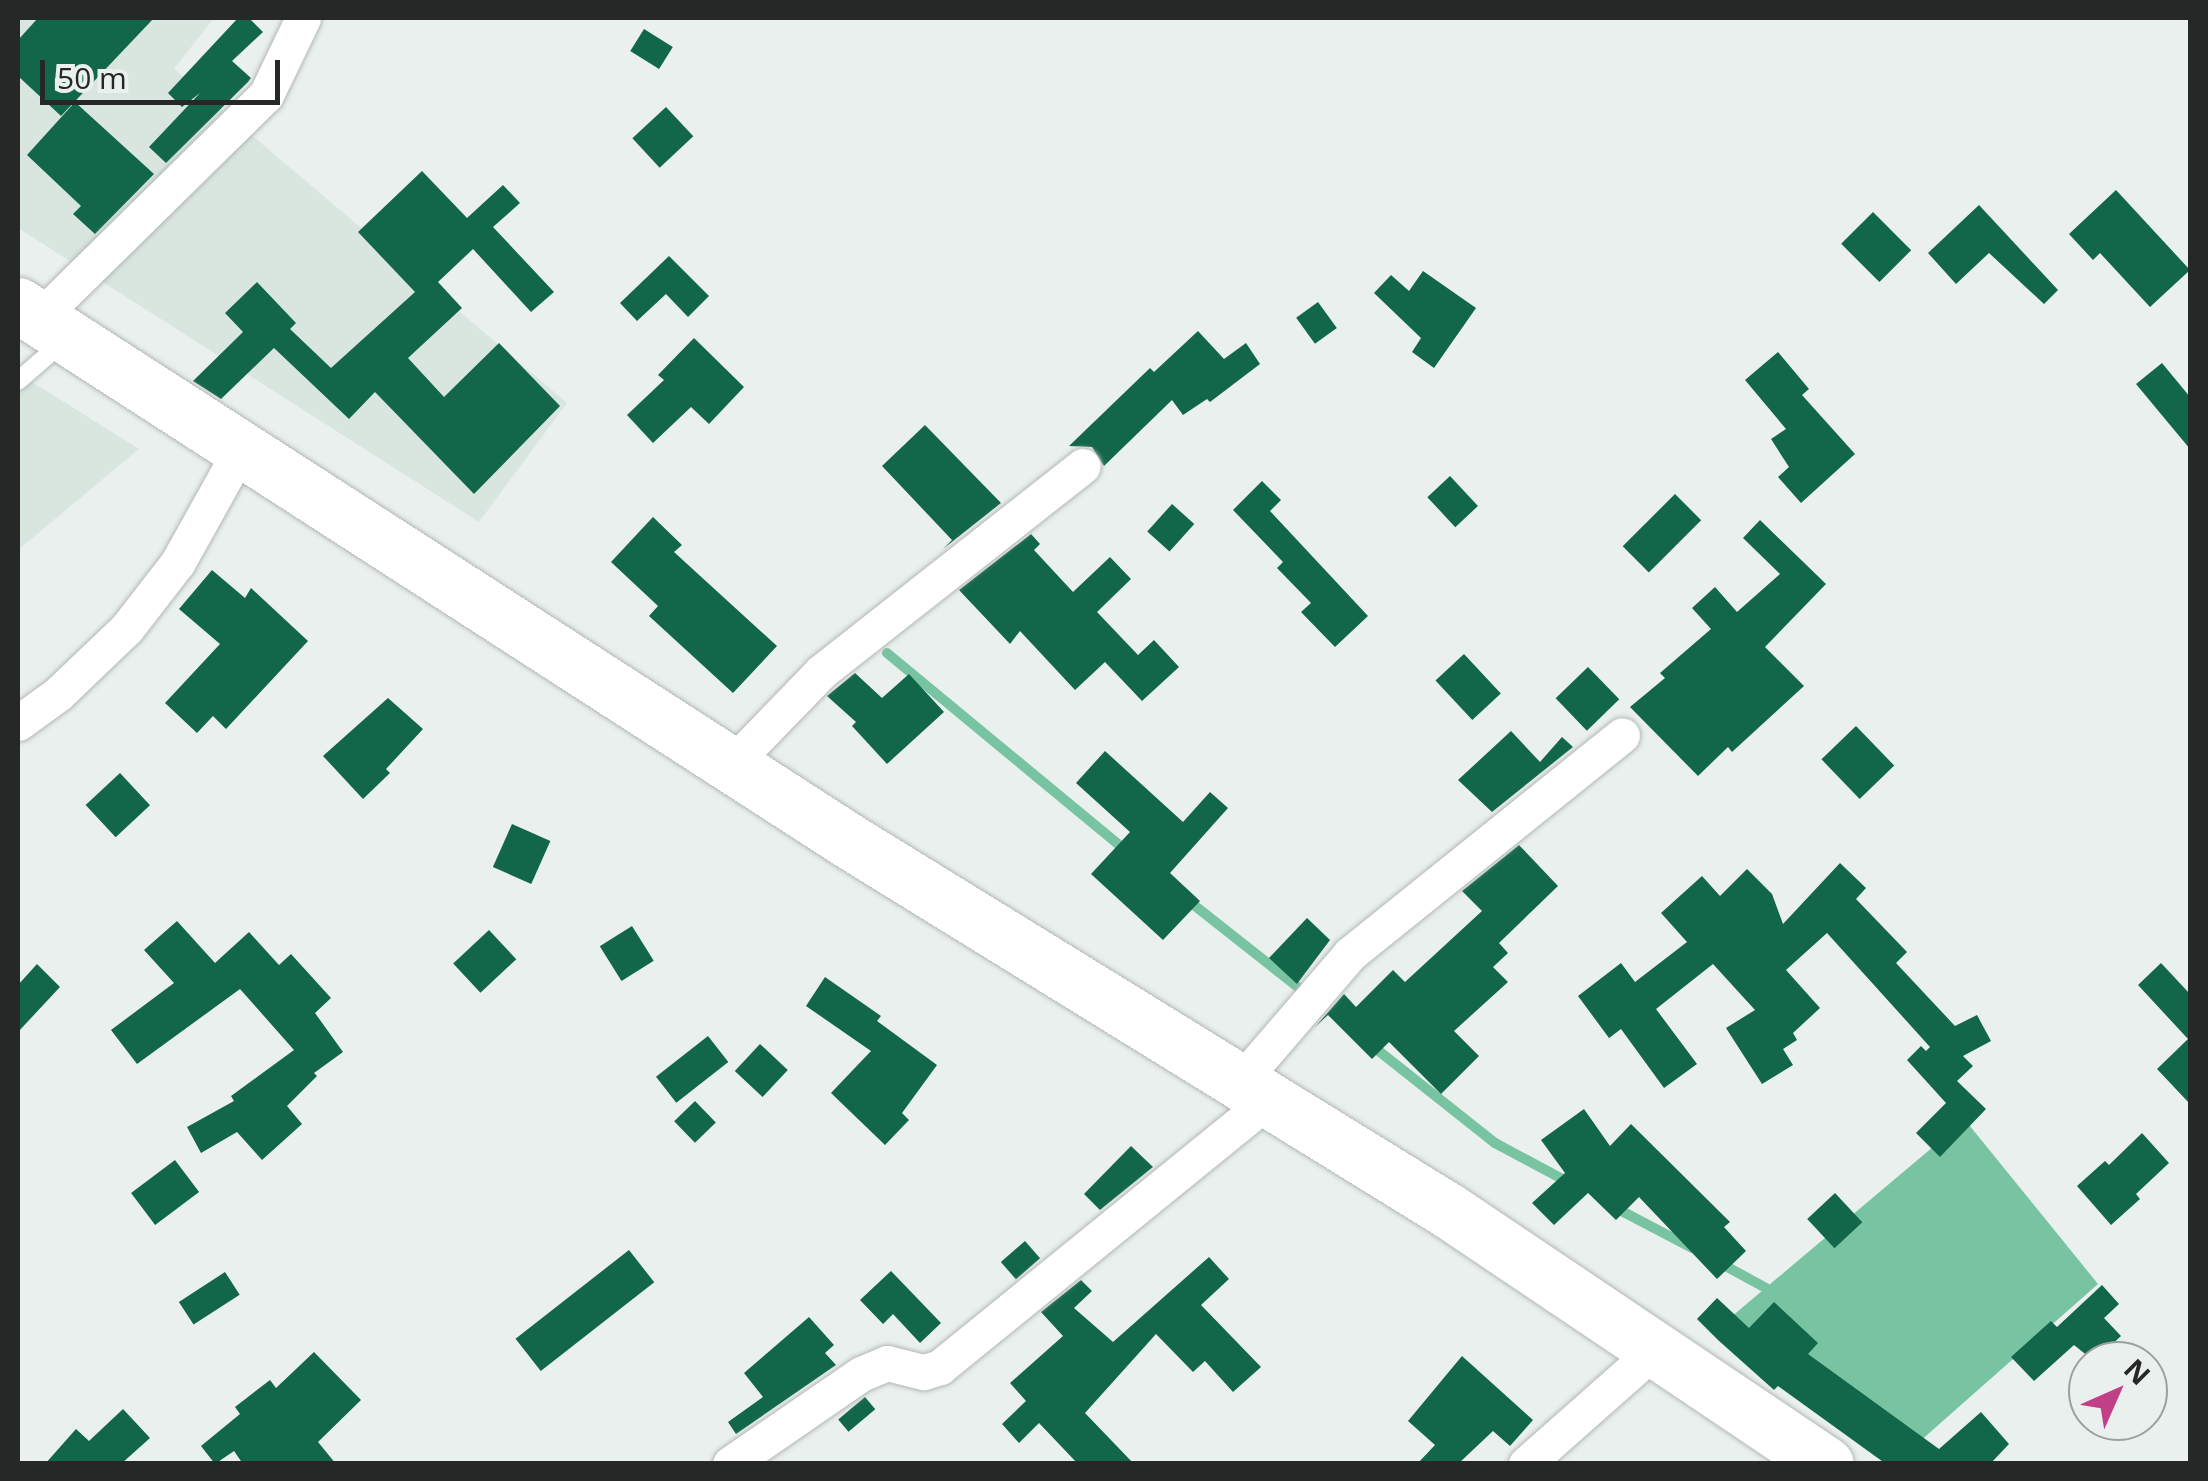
<!DOCTYPE html>
<html>
<head>
<meta charset="utf-8">
<style>
  body { margin:0 }
  #map { position:relative; width:2208px; height:1481px; overflow:hidden; background:#eaf0ed; font-family:"Open Sans",sans-serif }
  div>[style] { position:absolute }
  [style*='--x'] { left:calc(var(--x)*1px); top:calc(var(--y)*1px); width:calc(var(--w)*1px); rotate:calc(var(--a)*1deg) }
  .built>* { inset:0; background:#d9e6df }
  .water>* { inset:0; background:#78c4a2 }
  .stream>* { height:10px; margin:-5px; padding:0 5px; transform-origin:5px; border-radius:5px; background:#78c4a2 }
  .building>* { inset:0; background:#12674a; transform-origin:0 0 }
  .roads { filter:drop-shadow(0 0 2px #b2b7b4) drop-shadow(0 0 2px #b2b7b4) }
  .lane>* { height:18px; margin:-9px; padding:0 9px; transform-origin:9px; border-radius:9px; background:#fff }
  .street>* { height:35px; margin:-17.5px; padding:0 17.5px; transform-origin:17.5px; border-radius:17.5px; background:#fff }
  .primary>* { height:55px; margin:-27.5px; padding:0 27.5px; transform-origin:27.5px; border-radius:27.5px; background:#fff }
  span { translate:-50% -50%; white-space:nowrap; text-align:center; line-height:1.15; -webkit-text-stroke:10px #eaf0ed; paint-order:stroke }
  .frame { position:absolute; inset:0; border:20px solid #262827; pointer-events:none }
  .north { position:absolute; left:2068px; top:1341px; width:100px; height:100px; box-sizing:border-box; background:#eaf0ed; border:2px solid #9ca09e; border-radius:50%; rotate:45deg; font-size:28px; font-weight:700; line-height:40px; text-align:center; color:#262827 }
  .north::after { content:''; display:block; margin:auto; width:35px; height:45px; background:#c13f87; clip-path:polygon(50% 0,100% 100%,50% 72%,0 100%) }
  .scale { position:absolute; left:40px; top:60px; width:240px; height:45px; box-sizing:border-box; border:5px solid #262827; border-top:0; padding-left:12px; font-size:30px; line-height:35px; white-space:nowrap; color:#262827; -webkit-text-stroke:8px #eaf0ed; paint-order:stroke }
</style>
</head>
<body>
<div id="map">
  <div class="built">
    <div style="clip-path:polygon(18px 18px,214px 18px,174px 69px,567px 403px,479px 522px,18px 228px)"></div>
    <div style="clip-path:polygon(18px 373px,139px 449px,18px 550px)"></div>
  </div>
  <div class="water">
    <div style="clip-path:polygon(1965px 1120px,2098px 1284px,1910px 1450px,1724px 1323px)"></div>
  </div>
  <div class="stream">
    <div style="--x:887;--y:653;--w:314;--a:39.6"></div>
    <div style="--x:1185;--y:898;--w:158;--a:38.3"></div>
    <div style="--x:1370;--y:1044;--w:159;--a:38.4"></div>
    <div style="--x:1495;--y:1143;--w:83;--a:28.1"></div>
    <div style="--x:1614;--y:1207;--w:88;--a:27.7"></div>
    <div style="--x:1720;--y:1263;--w:52;--a:28.5"></div>
  </div>
  <div class="building">
    <div style="clip-path:polygon(38px 18px,154px 18px,61px 116px,18px 76px,18px 40px)"></div>
    <div style="clip-path:polygon(238px 18px,249px 18px,263px 32px,232px 61px,251px 78px,248px 82px,166px 163px,149px 147px,200px 93px,182px 107px,168px 93px)"></div>
    <div style="left:644px;top:29px;width:34px;height:26px;rotate:32deg"></div>
    <div style="clip-path:polygon(75px 102px,154px 174px,95px 234px,73px 214px,81px 206px,27px 155px)"></div>
    <div style="left:666px;top:107px;width:40px;height:46px;rotate:47deg"></div>
    <div style="clip-path:polygon(422px 171px,467px 218px,503px 185px,520px 203px,493px 227px,554px 292px,531px 312px,473px 249px,438px 282px,462px 308px,408px 358px,444px 397px,499px 343px,560px 406px,474px 494px,375px 392px,349px 419px,274px 348px,221px 399px,193px 381px,243px 332px,225px 313px,257px 282px,296px 323px,290px 329px,331px 368px,415px 292px,358px 232px)"></div>
    <div style="clip-path:polygon(2116px 190px,2190px 270px,2150px 307px,2100px 253px,2093px 260px,2069px 234px)"></div>
    <div style="clip-path:polygon(1979px 205px,2058px 290px,2044px 304px,1989px 253px,1956px 284px,1928px 253px)"></div>
    <div style="left:1873px;top:212px;width:54px;height:45px;rotate:45deg"></div>
    <div style="clip-path:polygon(669px 256px,709px 296px,688px 317px,666px 294px,637px 321px,620px 303px)"></div>
    <div style="clip-path:polygon(1423px 271px,1476px 308px,1434px 368px,1412px 352px,1421px 338px,1374px 293px,1391px 275px,1409px 291px)"></div>
    <div style="left:1318px;top:302px;width:32px;height:27px;rotate:54deg"></div>
    <div style="clip-path:polygon(1198px 331px,1224px 359px,1246px 343px,1260px 364px,1210px 402px,1207px 399px,1183px 415px,1172px 400px,1104px 466px,1092px 447px,1069px 446px,1150px 368px,1154px 372px)"></div>
    <div style="clip-path:polygon(694px 338px,744px 387px,709px 424px,691px 407px,653px 443px,627px 415px,664px 380px,658px 375px)"></div>
    <div style="clip-path:polygon(1778px 352px,1809px 389px,1802px 395px,1855px 454px,1801px 503px,1778px 477px,1789px 467px,1771px 439px,1786px 429px,1745px 380px)"></div>
    <div style="clip-path:polygon(2162px 363px,2190px 397px,2190px 449px,2136px 384px)"></div>
    <div style="clip-path:polygon(925px 425px,1001px 503px,943px 549px,952px 540px,882px 466px)"></div>
    <div style="left:1450px;top:476px;width:41px;height:31px;rotate:47deg"></div>
    <div style="clip-path:polygon(1262px 481px,1281px 500px,1270px 511px,1368px 616px,1335px 647px,1301px 612px,1311px 603px,1277px 568px,1283px 562px,1233px 510px)"></div>
    <div style="left:1675px;top:494px;width:37px;height:74px;rotate:45deg"></div>
    <div style="left:1172px;top:504px;width:30px;height:37px;rotate:42deg"></div>
    <div style="clip-path:polygon(653px 517px,682px 545px,674px 552px,777px 646px,733px 693px,649px 616px,658px 606px,611px 562px)"></div>
    <div style="clip-path:polygon(1760px 520px,1826px 584px,1765px 647px,1804px 686px,1732px 752px,1728px 747px,1698px 776px,1630px 707px,1665px 678px,1660px 673px,1711px 629px,1692px 608px,1715px 587px,1737px 612px,1780px 574px,1743px 538px)"></div>
    <div style="clip-path:polygon(1031px 534px,1040px 544px,1034px 550px,1073px 592px,1110px 557px,1131px 579px,1097px 612px,1138px 655px,1154px 640px,1179px 667px,1142px 701px,1105px 662px,1075px 690px,1020px 631px,1010px 644px,959px 590px)"></div>
    <div style="clip-path:polygon(212px 570px,245px 598px,251px 588px,308px 641px,226px 729px,213px 716px,197px 733px,165px 703px,220px 644px,179px 609px)"></div>
    <div style="left:1464px;top:654px;width:54px;height:39px;rotate:47deg"></div>
    <div style="left:1588px;top:667px;width:45px;height:45px;rotate:46deg"></div>
    <div style="clip-path:polygon(855px 673px,882px 698px,909px 674px,944px 712px,887px 764px,852px 726px,856px 722px,827px 696px)"></div>
    <div style="clip-path:polygon(388px 698px,423px 729px,386px 769px,390px 773px,363px 799px,323px 756px)"></div>
    <div style="left:1856px;top:726px;width:55px;height:48px;rotate:46deg"></div>
    <div style="clip-path:polygon(1511px 731px,1540px 762px,1562px 737px,1573px 747px,1492px 812px,1458px 780px)"></div>
    <div style="clip-path:polygon(1105px 751px,1183px 822px,1210px 792px,1228px 808px,1170px 873px,1200px 901px,1163px 940px,1091px 874px,1130px 832px,1076px 783px)"></div>
    <div style="left:120px;top:773px;width:44px;height:47px;rotate:47deg"></div>
    <div style="left:512px;top:824px;width:42px;height:47px;rotate:24deg"></div>
    <div style="clip-path:polygon(1519px 845px,1558px 886px,1499px 943px,1508px 953px,1493px 967px,1508px 982px,1454px 1031px,1479px 1056px,1441px 1094px,1389px 1042px,1372px 1059px,1328px 1015px,1315px 1027px,1344px 994px,1356px 1007px,1393px 970px,1405px 982px,1482px 911px,1462px 891px)"></div>
    <div style="clip-path:polygon(1840px 863px,1866px 888px,1856px 899px,1907px 952px,1896px 963px,1955px 1026px,1977px 1015px,1991px 1041px,1963px 1056px,1973px 1066px,1957px 1081px,1986px 1109px,1940px 1157px,1916px 1133px,1946px 1103px,1907px 1060px,1921px 1046px,1926px 1051px,1930px 1047px,1827px 933px,1786px 970px,1820px 1008px,1793px 1033px,1797px 1040px,1783px 1049px,1793px 1065px,1762px 1084px,1726px 1028px,1755px 1010px,1713px 964px,1656px 1009px,1697px 1064px,1664px 1088px,1621px 1029px,1609px 1038px,1578px 996px,1621px 963px,1635px 982px,1687px 942px,1661px 913px,1702px 876px,1720px 896px,1747px 869px,1772px 894px,1783px 924px)"></div>
    <div style="clip-path:polygon(1307px 918px,1330px 940px,1297px 984px,1269px 958px)"></div>
    <div style="clip-path:polygon(177px 921px,215px 963px,249px 932px,279px 965px,291px 954px,331px 998px,315px 1013px,343px 1052px,314px 1073px,317px 1076px,287px 1106px,302px 1124px,262px 1160px,237px 1132px,201px 1153px,187px 1127px,234px 1101px,231px 1096px,294px 1050px,240px 989px,137px 1064px,111px 1030px,174px 983px,144px 950px)"></div>
    <div style="left:632px;top:926px;width:41px;height:38px;rotate:58deg"></div>
    <div style="left:489px;top:930px;width:40px;height:49px;rotate:47deg"></div>
    <div style="clip-path:polygon(2161px 963px,2190px 994px,2190px 1104px,2157px 1069px,2188px 1039px,2138px 985px)"></div>
    <div style="clip-path:polygon(37px 964px,60px 987px,18px 1032px,18px 985px)"></div>
    <div style="clip-path:polygon(825px 977px,881px 1016px,877px 1021px,937px 1065px,902px 1113px,909px 1120px,885px 1145px,831px 1093px,871px 1051px,806px 1006px)"></div>
    <div style="left:708px;top:1036px;width:33px;height:66px;rotate:52deg"></div>
    <div style="left:760px;top:1044px;width:38px;height:37px;rotate:43deg"></div>
    <div style="left:695px;top:1101px;width:30px;height:29px;rotate:46deg"></div>
    <div style="clip-path:polygon(1584px 1109px,1610px 1146px,1631px 1124px,1730px 1222px,1724px 1227px,1746px 1251px,1717px 1279px,1639px 1197px,1616px 1220px,1588px 1193px,1554px 1225px,1532px 1203px,1565px 1173px,1541px 1140px)"></div>
    <div style="clip-path:polygon(2142px 1133px,2169px 1163px,2136px 1194px,2140px 1199px,2111px 1225px,2077px 1186px,2105px 1161px,2109px 1165px)"></div>
    <div style="clip-path:polygon(1131px 1146px,1153px 1167px,1100px 1210px,1084px 1194px)"></div>
    <div style="left:175px;top:1160px;width:40px;height:55px;rotate:53deg"></div>
    <div style="left:1835px;top:1193px;width:40px;height:38px;rotate:47deg"></div>
    <div style="left:1025px;top:1241px;width:23px;height:32px;rotate:49deg"></div>
    <div style="left:629px;top:1250px;width:41px;height:144px;rotate:52deg"></div>
    <div style="clip-path:polygon(1209px 1257px,1229px 1279px,1201px 1305px,1261px 1367px,1233px 1392px,1205px 1361px,1193px 1372px,1156px 1334px,1085px 1413px,1134px 1464px,1078px 1464px,1039px 1423px,1019px 1443px,1002px 1424px,1026px 1401px,1010px 1383px,1063px 1336px,1041px 1312px,1081px 1280px,1092px 1291px,1074px 1308px,1113px 1342px)"></div>
    <div style="clip-path:polygon(891px 1271px,941px 1323px,920px 1343px,893px 1314px,883px 1324px,860px 1300px)"></div>
    <div style="left:225px;top:1272px;width:27px;height:55px;rotate:57deg"></div>
    <div style="clip-path:polygon(2102px 1285px,2119px 1304px,2104px 1318px,2121px 1336px,2094px 1361px,2074px 1345px,2034px 1381px,2011px 1357px,2051px 1321px,2057px 1327px)"></div>
    <div style="clip-path:polygon(1717px 1298px,1749px 1328px,1774px 1302px,1818px 1343px,1808px 1354px,1939px 1449px,1981px 1412px,2009px 1444px,1990px 1464px,1886px 1464px,1778px 1386px,1774px 1390px,1718px 1340px,1697px 1319px)"></div>
    <div style="clip-path:polygon(809px 1317px,834px 1345px,825px 1353px,836px 1365px,736px 1434px,728px 1422px,763px 1397px,744px 1373px)"></div>
    <div style="clip-path:polygon(314px 1352px,361px 1400px,318px 1442px,336px 1464px,243px 1464px,234px 1451px,215px 1464px,201px 1446px,240px 1414px,235px 1407px,270px 1380px,276px 1388px)"></div>
    <div style="clip-path:polygon(1462px 1356px,1533px 1420px,1510px 1446px,1493px 1431px,1458px 1464px,1417px 1464px,1435px 1445px,1408px 1421px)"></div>
    <div style="left:865px;top:1397px;width:16px;height:35px;rotate:50deg"></div>
    <div style="clip-path:polygon(123px 1409px,150px 1438px,121px 1464px,45px 1464px,76px 1429px,89px 1441px)"></div>
  </div>
  <div class="roads">
    <div class="lane">
      <div style="--x:18;--y:381;--w:61;--a:-41"></div>
    </div>
    <div class="street">
      <div style="--x:39;--y:318;--w:318;--a:-44.5"></div>
      <div style="--x:266;--y:95;--w:85;--a:-64.3"></div>
      <div style="--x:18;--y:723;--w:49;--a:-35.9"></div>
      <div style="--x:58;--y:694;--w:95;--a:-43.7"></div>
      <div style="--x:127;--y:628;--w:83;--a:-52.3"></div>
      <div style="--x:178;--y:562;--w:129;--a:-60.9"></div>
      <div style="--x:731;--y:765;--w:129;--a:-45.9"></div>
      <div style="--x:821;--y:672;--w:333;--a:-38.2"></div>
      <div style="--x:1240;--y:1082;--w:169;--a:-49.3"></div>
      <div style="--x:1350;--y:954;--w:349;--a:-38.8"></div>
      <div style="--x:730;--y:1464;--w:159;--a:-34.5"></div>
      <div style="--x:861;--y:1374;--w:28;--a:-23"></div>
      <div style="--x:887;--y:1363;--w:38;--a:14"></div>
      <div style="--x:924;--y:1372;--w:17;--a:-17"></div>
      <div style="--x:940;--y:1367;--w:424;--a:-39.1"></div>
      <div style="--x:1526;--y:1464;--w:174;--a:-41.5"></div>
    </div>
    <div class="primary">
      <div style="--x:18;--y:305;--w:989;--a:32.82"></div>
      <div style="--x:849;--y:841;--w:705;--a:31.66"></div>
      <div style="--x:1449;--y:1211;--w:454;--a:33.9"></div>
    </div>
  </div>
  <div class="frame"></div>
  <div class="north">N</div>
  <div class="scale">50 m</div>
</div>
</body>
</html>
